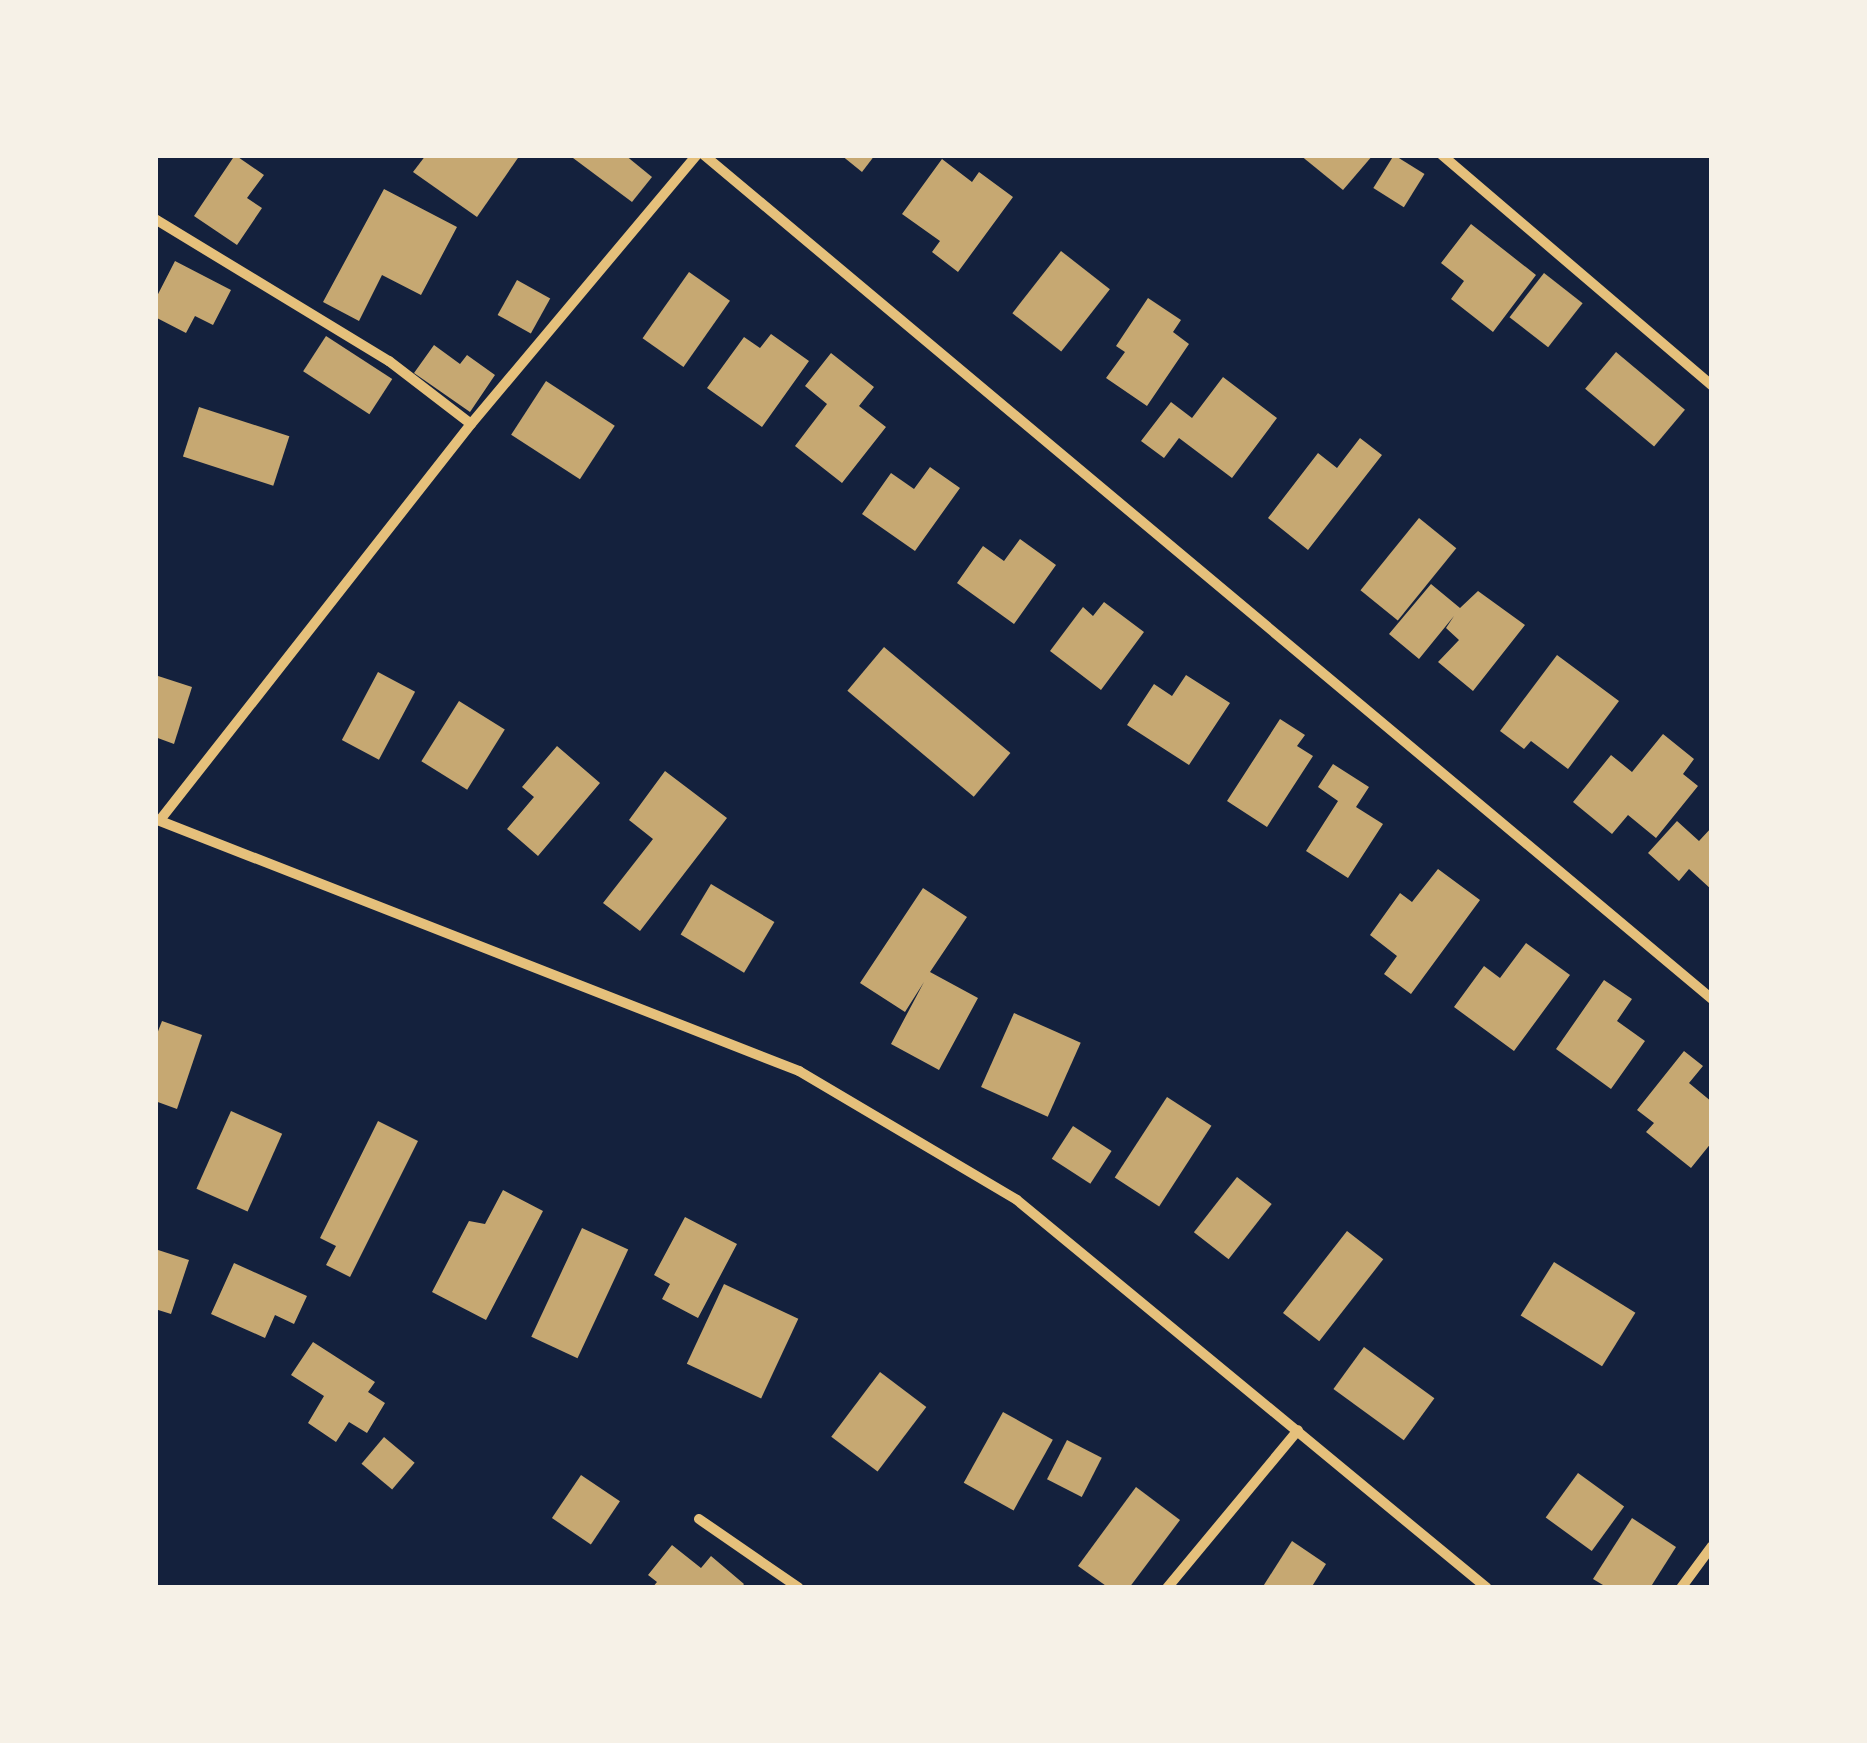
<!DOCTYPE html>
<html>
<head>
<meta charset="utf-8">
<style>
  body { margin:0 }
  #map { position:relative; width:1867px; height:1743px; overflow:hidden; background:#14213d; font-family:Montserrat,sans-serif }
  div>[style] { position:absolute }
  [style*='--x'] { left:calc(var(--x)*1px); top:calc(var(--y)*1px); width:calc(var(--w)*1px); rotate:calc(var(--a)*1deg) }
  .building>* { inset:0; background:#c6a872; transform-origin:0 0 }
  .minor>* { height:10px; margin:-5px; padding:0 5px; transform-origin:5px; border-radius:5px; background:#e5c07b }
  span { translate:-50% -50%; white-space:nowrap; text-align:center; line-height:1.15; -webkit-text-stroke:8px #f6f1e7; paint-order:stroke }
  .frame { position:absolute; inset:0; border:158px solid #f6f1e7; pointer-events:none }
</style>
</head>
<body>
<div id="map">
  <div class="building">
    <div style="clip-path:polygon(235px 155px,264px 175px,247px 198px,262px 208px,237px 245px,194px 216px)"></div>
    <div style="clip-path:polygon(426px 155px,520px 155px,477px 217px,413px 172px)"></div>
    <div style="clip-path:polygon(569px 155px,625px 155px,652px 177px,632px 202px)"></div>
    <div style="clip-path:polygon(841px 155px,875px 155px,862px 172px)"></div>
    <div style="clip-path:polygon(1300px 155px,1373px 155px,1343px 190px)"></div>
    <div style="left:1394px;top:155px;width:36px;height:39px;rotate:32deg"></div>
    <div style="clip-path:polygon(942px 159px,972px 182px,979px 172px,1013px 197px,958px 272px,932px 252px,940px 241px,902px 214px)"></div>
    <div style="clip-path:polygon(384px 189px,457px 227px,421px 295px,382px 275px,359px 321px,323px 302px)"></div>
    <div style="clip-path:polygon(1471px 224px,1536px 275px,1493px 332px,1451px 299px,1464px 281px,1441px 263px)"></div>
    <div style="left:1061px;top:251px;width:62px;height:79px;rotate:38deg"></div>
    <div style="clip-path:polygon(175px 261px,231px 290px,213px 325px,195px 316px,186px 333px,155px 317px,155px 300px)"></div>
    <div style="left:689px;top:272px;width:50px;height:81px;rotate:35deg"></div>
    <div style="left:1544px;top:273px;width:49px;height:56px;rotate:38deg"></div>
    <div style="left:517px;top:280px;width:38px;height:40px;rotate:29deg"></div>
    <div style="clip-path:polygon(1148px 298px,1181px 320px,1173px 332px,1189px 344px,1147px 406px,1106px 378px,1125px 352px,1116px 346px)"></div>
    <div style="clip-path:polygon(771px 334px,809px 361px,762px 427px,707px 388px,744px 337px,760px 348px)"></div>
    <div style="left:326px;top:336px;width:79px;height:42px;rotate:33deg"></div>
    <div style="clip-path:polygon(434px 345px,460px 364px,467px 355px,495px 375px,470px 412px,414px 373px)"></div>
    <div style="left:1616px;top:352px;width:90px;height:48px;rotate:40deg"></div>
    <div style="clip-path:polygon(831px 353px,874px 387px,859px 406px,886px 427px,842px 483px,795px 446px,827px 404px,805px 386px)"></div>
    <div style="clip-path:polygon(1223px 377px,1277px 418px,1232px 478px,1179px 438px,1164px 458px,1141px 441px,1171px 402px,1192px 418px)"></div>
    <div style="left:546px;top:381px;width:82px;height:64px;rotate:33deg"></div>
    <div style="left:199px;top:407px;width:95px;height:52px;rotate:18deg"></div>
    <div style="clip-path:polygon(1360px 438px,1382px 455px,1308px 550px,1268px 518px,1318px 453px,1337px 468px)"></div>
    <div style="clip-path:polygon(930px 467px,960px 488px,915px 551px,862px 514px,891px 473px,914px 489px)"></div>
    <div style="left:1419px;top:518px;width:48px;height:93px;rotate:39deg"></div>
    <div style="clip-path:polygon(1020px 539px,1056px 565px,1014px 624px,957px 583px,983px 546px,1004px 561px)"></div>
    <div style="clip-path:polygon(1431px 584px,1460px 608px,1478px 591px,1525px 625px,1473px 691px,1438px 662px,1459px 640px,1446px 628px,1454px 616px,1419px 659px,1389px 634px)"></div>
    <div style="clip-path:polygon(1104px 602px,1144px 632px,1101px 690px,1050px 651px,1083px 607px,1093px 616px)"></div>
    <div style="left:884px;top:647px;width:165px;height:57px;rotate:40deg"></div>
    <div style="clip-path:polygon(1557px 655px,1619px 701px,1568px 769px,1531px 741px,1524px 749px,1500px 731px)"></div>
    <div style="left:378px;top:672px;width:42px;height:77px;rotate:28deg"></div>
    <div style="clip-path:polygon(155px 675px,192px 687px,174px 744px,155px 737px)"></div>
    <div style="clip-path:polygon(1186px 675px,1230px 703px,1189px 765px,1127px 725px,1154px 684px,1172px 696px)"></div>
    <div style="left:459px;top:701px;width:54px;height:71px;rotate:32deg"></div>
    <div style="clip-path:polygon(1280px 719px,1305px 735px,1297px 746px,1313px 756px,1267px 827px,1227px 801px)"></div>
    <div style="clip-path:polygon(1663px 734px,1694px 759px,1683px 774px,1698px 786px,1656px 838px,1628px 815px,1612px 834px,1573px 802px,1611px 755px,1632px 772px)"></div>
    <div style="clip-path:polygon(557px 746px,600px 783px,538px 856px,507px 829px,534px 797px,522px 787px)"></div>
    <div style="clip-path:polygon(1333px 764px,1369px 787px,1356px 807px,1383px 824px,1348px 878px,1306px 851px,1338px 801px,1318px 787px)"></div>
    <div style="clip-path:polygon(665px 771px,727px 818px,640px 931px,603px 903px,653px 839px,629px 820px)"></div>
    <div style="clip-path:polygon(1677px 821px,1699px 841px,1712px 827px,1712px 890px,1689px 869px,1679px 881px,1648px 853px)"></div>
    <div style="clip-path:polygon(1438px 869px,1480px 900px,1411px 994px,1384px 974px,1397px 956px,1370px 935px,1400px 893px,1412px 902px)"></div>
    <div style="left:711px;top:884px;width:74px;height:59px;rotate:31deg"></div>
    <div style="clip-path:polygon(923px 888px,967px 917px,930px 972px,978px 998px,939px 1070px,891px 1044px,924px 982px,905px 1012px,860px 983px)"></div>
    <div style="clip-path:polygon(1526px 943px,1570px 975px,1514px 1051px,1454px 1007px,1484px 966px,1500px 978px)"></div>
    <div style="clip-path:polygon(1604px 980px,1632px 999px,1617px 1021px,1645px 1041px,1611px 1089px,1556px 1049px)"></div>
    <div style="left:1014px;top:1013px;width:73px;height:81px;rotate:24deg"></div>
    <div style="clip-path:polygon(162px 1021px,202px 1035px,177px 1109px,155px 1101px,155px 1039px)"></div>
    <div style="clip-path:polygon(1684px 1051px,1703px 1066px,1689px 1083px,1712px 1102px,1712px 1142px,1691px 1168px,1646px 1132px,1654px 1123px,1637px 1110px)"></div>
    <div style="left:1167px;top:1097px;width:53px;height:96px;rotate:33deg"></div>
    <div style="left:231px;top:1111px;width:56px;height:85px;rotate:24deg"></div>
    <div style="clip-path:polygon(378px 1121px,418px 1141px,350px 1277px,326px 1265px,336px 1246px,320px 1238px)"></div>
    <div style="left:1073px;top:1126px;width:46px;height:39px;rotate:33deg"></div>
    <div style="left:1237px;top:1177px;width:44px;height:70px;rotate:38deg"></div>
    <div style="clip-path:polygon(503px 1190px,543px 1211px,486px 1320px,432px 1292px,469px 1221px,485px 1224px)"></div>
    <div style="clip-path:polygon(685px 1217px,737px 1244px,698px 1318px,662px 1299px,670px 1284px,654px 1275px)"></div>
    <div style="left:582px;top:1228px;width:51px;height:120px;rotate:25deg"></div>
    <div style="left:1347px;top:1231px;width:46px;height:104px;rotate:38deg"></div>
    <div style="clip-path:polygon(155px 1249px,189px 1260px,171px 1314px,155px 1309px)"></div>
    <div style="left:1554px;top:1262px;width:96px;height:63px;rotate:32deg"></div>
    <div style="clip-path:polygon(234px 1263px,307px 1296px,294px 1324px,275px 1315px,265px 1338px,211px 1314px)"></div>
    <div style="left:724px;top:1284px;width:82px;height:88px;rotate:25deg"></div>
    <div style="clip-path:polygon(313px 1342px,375px 1382px,368px 1392px,385px 1403px,367px 1433px,349px 1422px,336px 1442px,308px 1423px,324px 1396px,291px 1375px)"></div>
    <div style="left:1364px;top:1347px;width:87px;height:52px;rotate:36deg"></div>
    <div style="left:880px;top:1372px;width:58px;height:81px;rotate:37deg"></div>
    <div style="left:1003px;top:1412px;width:57px;height:81px;rotate:29deg"></div>
    <div style="left:384px;top:1437px;width:40px;height:35px;rotate:40deg"></div>
    <div style="left:1067px;top:1440px;width:39px;height:44px;rotate:27deg"></div>
    <div style="left:1578px;top:1473px;width:57px;height:55px;rotate:36deg"></div>
    <div style="left:581px;top:1475px;width:47px;height:52px;rotate:34deg"></div>
    <div style="clip-path:polygon(1136px 1487px,1180px 1520px,1129px 1588px,1109px 1588px,1078px 1566px)"></div>
    <div style="clip-path:polygon(1632px 1518px,1676px 1547px,1650px 1588px,1608px 1588px,1593px 1579px)"></div>
    <div style="clip-path:polygon(1292px 1541px,1326px 1564px,1311px 1588px,1262px 1588px)"></div>
    <div style="clip-path:polygon(672px 1545px,701px 1568px,711px 1556px,744px 1584px,741px 1588px,652px 1588px,657px 1582px,648px 1575px)"></div>
  </div>
  <div class="minor">
    <div style="--x:704;--y:155;--w:1315;--a:39.94"></div>
    <div style="--x:1442;--y:155;--w:355;--a:40.5"></div>
    <div style="--x:155;--y:219;--w:274;--a:31.3"></div>
    <div style="--x:389;--y:361;--w:103;--a:37.5"></div>
    <div style="--x:155;--y:819;--w:692;--a:21.37"></div>
    <div style="--x:799;--y:1071;--w:253;--a:30.6"></div>
    <div style="--x:1017;--y:1200;--w:609;--a:39.54"></div>
    <div style="--x:160;--y:820;--w:504;--a:-51.86"></div>
    <div style="--x:471;--y:424;--w:351;--a:-50"></div>
    <div style="--x:699;--y:1519;--w:121;--a:34.6"></div>
    <div style="--x:1167;--y:1588;--w:205;--a:-50.3"></div>
    <div style="--x:1681;--y:1588;--w:52;--a:-53.6"></div>
  </div>
  <div class="frame"></div>
</div>
</body>
</html>
